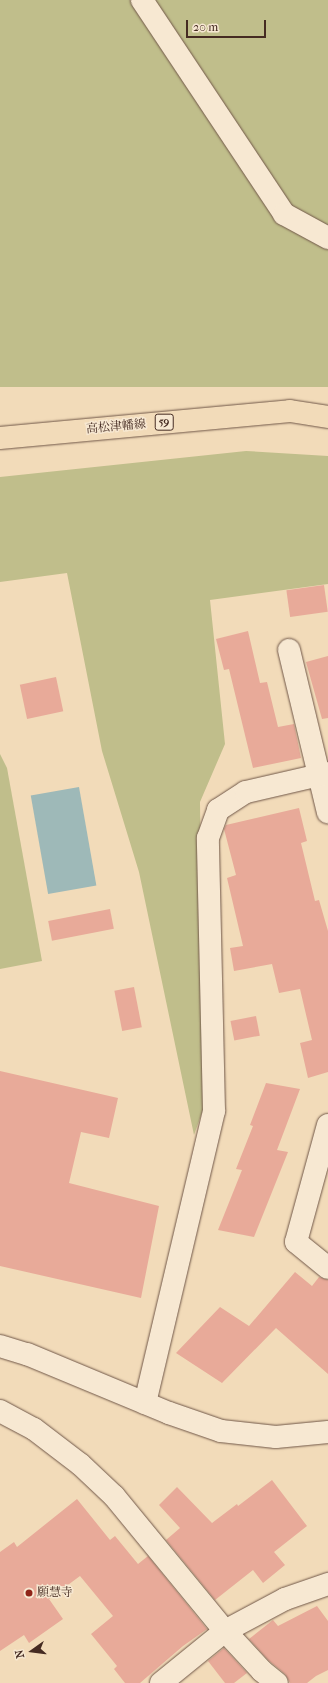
<!DOCTYPE html>
<html>
<head>
<meta charset="utf-8">
<style>
  body { margin:0 }
  #map { position:relative; width:328px; height:1683px; overflow:hidden; background:#f2dbb9; font-family:"IM FELL French Canon","Noto Serif JP",serif }
  div>[style] { position:absolute }
  [style*='--x'] { left:calc(var(--x)*1px); top:calc(var(--y)*1px); width:calc(var(--w)*1px); rotate:calc(var(--a)*1deg) }
  .green>* { inset:0; background:#c0be8b; transform-origin:0 0 }
  .water>* { inset:0; background:#9eb9b8; transform-origin:0 0 }
  .building>* { inset:0; background:#e8aa99; transform-origin:0 0 }
  .roads { filter:drop-shadow(0 0 1px #705748) drop-shadow(0 0 1px #705748) }
  .street>* { height:22px; margin:-11px; padding:0 11px; transform-origin:11px; border-radius:11px; background:#f7e8d2 }
  .secondary>* { height:22px; margin:-11px; padding:0 11px; transform-origin:11px; border-radius:11px; background:#f7e8d2 }
  .primary>* { height:22px; margin:-11px; padding:0 11px; transform-origin:11px; border-radius:11px; background:#f2dbb9 }
  .dots>* { width:11px; height:11px; translate:-50% -50%; box-sizing:border-box; border:2px solid #f7e8d2; border-radius:50% }
  span { translate:-50% -50%; white-space:nowrap; text-align:center; line-height:1.15; -webkit-text-stroke:3px #f7e8d2; paint-order:stroke }
  .shield-label span { padding:1px 3px; background:#f7e8d2; border:1px solid; border-radius:3px; -webkit-text-stroke-width:0 }
  .shield-label { font-size:11px; color:#452b22; font-weight:700 }
  .street-label { font-size:12px; color:#452b22 }
  .poi-label { font-size:12px; color:#452b22 }
  .left { translate:0 -50%; text-align:left }
  .north { position:absolute; left:12px; top:1631px; width:40px; height:40px; -webkit-text-stroke:3px #f7e8d2; paint-order:stroke; rotate:256deg; font-size:11px; font-weight:700; line-height:16px; text-align:center; color:#452b22 }
  .north::after { content:''; display:block; margin:auto; width:14px; height:18px; background:#452b22; clip-path:polygon(50% 0,100% 100%,50% 72%,0 100%) }
  .scale { position:absolute; left:186px; top:20px; width:80px; height:18px; box-sizing:border-box; border:2px solid #452b22; border-top:0; padding-left:5px; font-size:12px; line-height:14px; white-space:nowrap; color:#452b22; -webkit-text-stroke:3px #f7e8d2; paint-order:stroke }
</style>
</head>
<body>
<div id="map">
  <div class="green">
    <div style="left:0;top:0;width:328px;height:387px"></div>
    <div style="clip-path:polygon(246px 451px,328px 456px,328px 584px,210px 600px,225px 744px,200px 802px,204px 1107px,194px 1135px,139px 872px,102px 751px,67px 573px,0 582px,0 477px)"></div>
    <div style="clip-path:polygon(0 754px,7px 768px,42px 961px,0 969px)"></div>
  </div>
  <div class="water">
    <div style="left:79px;top:787px;width:100px;height:49px;rotate:80deg"></div>
  </div>
  <div class="building">
    <div style="left:324px;top:585px;width:27px;height:38px;rotate:82deg"></div>
    <div style="clip-path:polygon(248px 631px,260px 683px,267px 682px,278px 727px,294px 724px,301px 758px,253px 768px,229px 669px,224px 670px,216px 639px)"></div>
    <div style="clip-path:polygon(328px 656px,328px 718px,322px 719px,306px 662px)"></div>
    <div style="left:56px;top:677px;width:35px;height:37px;rotate:78deg"></div>
    <div style="clip-path:polygon(299px 808px,307px 841px,301px 843px,315px 901px,319px 900px,328px 931px,328px 1072px,308px 1078px,300px 1043px,312px 1040px,300px 989px,279px 993px,272px 964px,234px 971px,230px 948px,243px 946px,227px 878px,236px 875px,224px 829px,226px 825px)"></div>
    <div style="left:110px;top:909px;width:20px;height:63px;rotate:79deg"></div>
    <div style="left:134px;top:987px;width:41px;height:20px;rotate:79deg"></div>
    <div style="left:256px;top:1016px;width:20px;height:26px;rotate:79deg"></div>
    <div style="clip-path:polygon(0 1071px,118px 1098px,109px 1138px,81px 1132px,69px 1183px,159px 1206px,141px 1298px,0 1266px)"></div>
    <div style="clip-path:polygon(266px 1083px,300px 1089px,277px 1150px,288px 1152px,254px 1237px,218px 1230px,242px 1170px,236px 1169px,253px 1126px,250px 1125px)"></div>
    <div style="clip-path:polygon(295px 1272px,312px 1286px,319px 1277px,328px 1280px,328px 1374px,276px 1328px,222px 1383px,176px 1353px,220px 1307px,249px 1326px)"></div>
    <div style="clip-path:polygon(272px 1480px,307px 1526px,274px 1552px,285px 1565px,263px 1583px,253px 1570px,215px 1600px,166px 1540px,180px 1528px,159px 1505px,177px 1487px,212px 1523px,237px 1504px,238px 1506px)"></div>
    <div style="clip-path:polygon(77px 1499px,110px 1540px,115px 1536px,138px 1564px,148px 1556px,207px 1629px,183px 1646px,140px 1683px,125px 1683px,114px 1669px,117px 1666px,91px 1634px,113px 1616px,80px 1576px,49px 1599px,63px 1619px,29px 1643px,24px 1635px,0 1651px,0 1552px,14px 1542px,17px 1547px)"></div>
    <div style="clip-path:polygon(317px 1606px,328px 1621px,328px 1670px,316px 1676px,307px 1683px,290px 1683px,285px 1674px,268px 1660px,249px 1639px,273px 1620px,278px 1626px)"></div>
    <div style="clip-path:polygon(224px 1648px,247px 1673px,234px 1683px,225px 1683px,208px 1661px)"></div>
  </div>
  <div class="roads">
    <div class="street">
      <div style="--x:142;--y:0;--w:257;--a:56.4"></div>
      <div style="--x:284;--y:214;--w:50;--a:28.6"></div>
      <div style="--x:289;--y:650;--w:167;--a:76.5"></div>
      <div style="--x:328;--y:1125;--w:121;--a:105.3"></div>
      <div style="--x:296;--y:1242;--w:41;--a:39.1"></div>
      <div style="--x:145;--y:1403;--w:300;--a:-76.7"></div>
      <div style="--x:214;--y:1111;--w:273;--a:-91.3"></div>
      <div style="--x:208;--y:838;--w:30;--a:-70"></div>
      <div style="--x:218;--y:810;--w:33;--a:-33"></div>
      <div style="--x:246;--y:792;--w:84;--a:-13"></div>
      <div style="--x:0;--y:1411;--w:38;--a:28"></div>
      <div style="--x:34;--y:1429;--w:58;--a:37.3"></div>
      <div style="--x:80;--y:1464;--w:47;--a:43.3"></div>
      <div style="--x:114;--y:1496;--w:175;--a:50.6"></div>
      <div style="--x:225;--y:1631;--w:54;--a:47.2"></div>
      <div style="--x:262;--y:1671;--w:19;--a:39"></div>
    </div>
    <div class="secondary">
      <div style="--x:0;--y:1346;--w:28;--a:17"></div>
      <div style="--x:27;--y:1354;--w:154;--a:22.6"></div>
      <div style="--x:169;--y:1413;--w:55;--a:19.1"></div>
      <div style="--x:221;--y:1431;--w:55;--a:6.2"></div>
      <div style="--x:276;--y:1437;--w:52;--a:-5.5"></div>
      <div style="--x:161;--y:1683;--w:82;--a:-39.1"></div>
      <div style="--x:225;--y:1631;--w:68;--a:-28.1"></div>
      <div style="--x:285;--y:1599;--w:46;--a:-19.2"></div>
    </div>
    <div class="primary">
      <div style="--x:0;--y:438;--w:291;--a:-5.3"></div>
      <div style="--x:290;--y:411;--w:38;--a:9"></div>
    </div>
  </div>
  <div class="dots">
    <div style="left:29px;top:1593px;background:#8f2418"></div>
  </div>
  <div class="shield-label">
    <span style="left:164px;top:422px">59</span>
  </div>
  <div class="street-label">
    <span style="left:116px;top:427px;rotate:-5deg">高松津幡線</span>
  </div>
  <div class="poi-label">
    <span class="left" style="left:37px;top:1593px">願慧寺</span>
  </div>
  <div class="north">N</div>
  <div class="scale">20 m</div>
</div>
</body>
</html>
